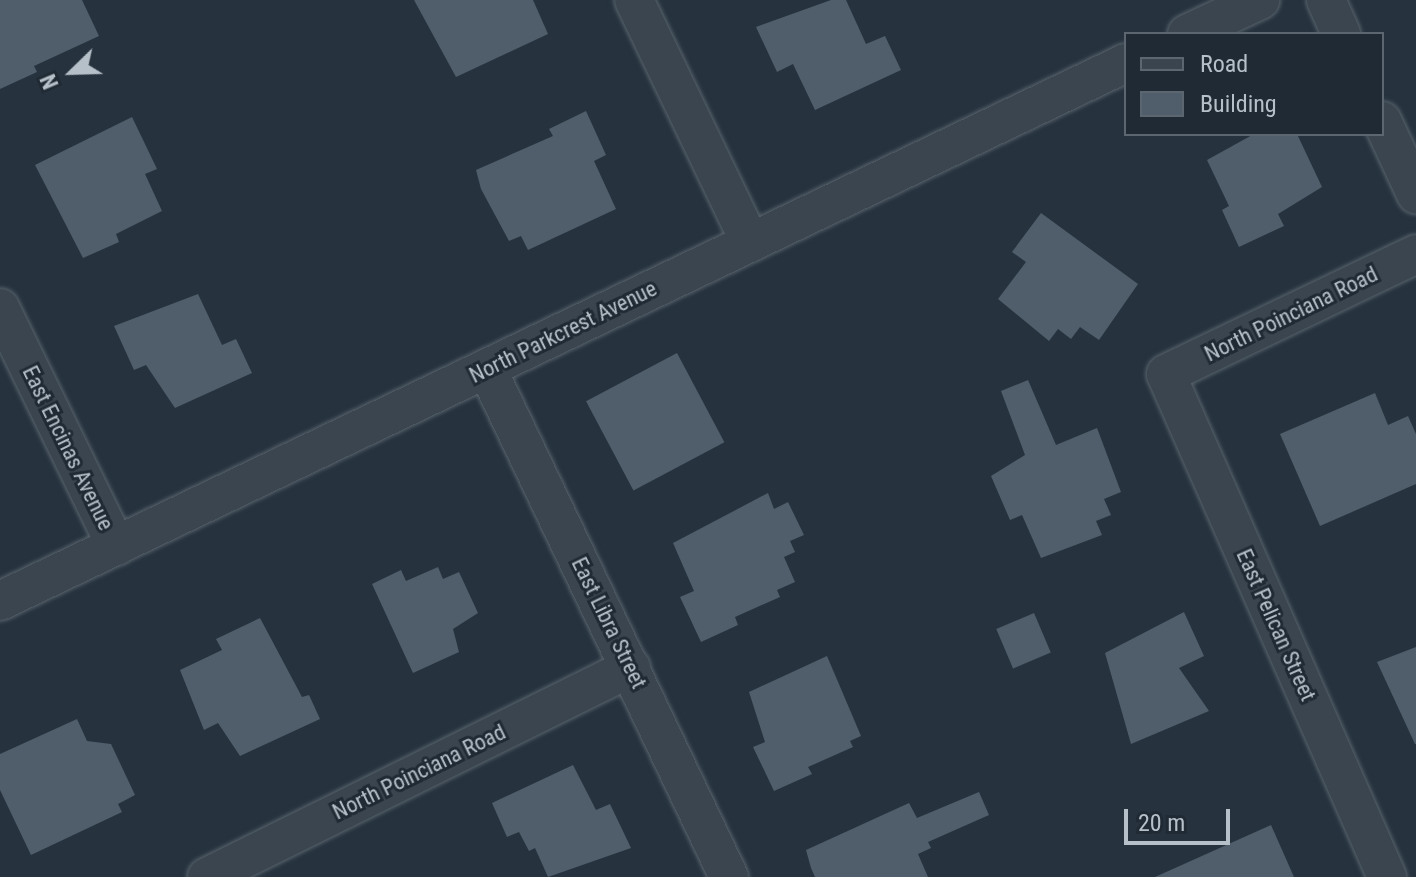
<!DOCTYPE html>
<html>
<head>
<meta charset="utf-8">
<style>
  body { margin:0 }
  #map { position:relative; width:1416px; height:877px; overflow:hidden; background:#26333f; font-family:"Roboto Condensed",sans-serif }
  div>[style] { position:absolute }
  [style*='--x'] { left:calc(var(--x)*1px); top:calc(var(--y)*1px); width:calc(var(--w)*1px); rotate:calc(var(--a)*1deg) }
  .building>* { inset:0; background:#4f5e6a; transform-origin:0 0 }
  .roads { filter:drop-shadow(0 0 2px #58636c) drop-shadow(0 0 2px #58636c) }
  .minor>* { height:38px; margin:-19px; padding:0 19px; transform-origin:19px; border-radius:19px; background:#3a454f }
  span { translate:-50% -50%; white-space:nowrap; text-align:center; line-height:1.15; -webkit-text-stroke:6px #1f2a34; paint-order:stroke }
  .street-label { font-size:22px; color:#b6c0c9 }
  .legend { position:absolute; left:1124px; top:32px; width:260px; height:104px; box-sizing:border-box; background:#1f2a34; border:2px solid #5b6670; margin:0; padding:10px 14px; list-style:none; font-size:24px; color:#b6c0c9 }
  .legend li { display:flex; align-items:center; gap:16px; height:40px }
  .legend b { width:40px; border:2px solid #5b6670 }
  .north { position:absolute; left:32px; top:32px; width:80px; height:80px; -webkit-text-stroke:6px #1f2a34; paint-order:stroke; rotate:247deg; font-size:22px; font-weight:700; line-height:32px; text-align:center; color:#b6c0c9 }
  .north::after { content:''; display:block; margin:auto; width:28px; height:36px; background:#b6c0c9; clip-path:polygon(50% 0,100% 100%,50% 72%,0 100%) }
  .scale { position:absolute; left:1124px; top:809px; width:106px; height:36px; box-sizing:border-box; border:4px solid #b6c0c9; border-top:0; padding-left:10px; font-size:24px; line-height:28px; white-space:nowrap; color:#b6c0c9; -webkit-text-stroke:6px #1f2a34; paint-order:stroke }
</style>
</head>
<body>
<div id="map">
  <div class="building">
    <div style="clip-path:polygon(0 0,82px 0,99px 36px,34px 66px,37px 72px,0 89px)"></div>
    <div style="clip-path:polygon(414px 0,533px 0,548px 34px,456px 77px)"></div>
    <div style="clip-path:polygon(831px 0,846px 0,866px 44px,885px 36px,901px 70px,815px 110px,793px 64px,777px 72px,756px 27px)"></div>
    <div style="clip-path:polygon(586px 111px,606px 155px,594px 161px,616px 209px,528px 250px,521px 236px,509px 241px,481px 189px,476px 170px,553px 136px,549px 129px)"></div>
    <div style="clip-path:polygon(132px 117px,157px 169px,145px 174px,162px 211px,116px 234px,119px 242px,83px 258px,35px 165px)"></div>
    <div style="clip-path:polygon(1254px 134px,1297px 134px,1322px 187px,1278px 214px,1284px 226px,1239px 247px,1222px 210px,1229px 206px,1207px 160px)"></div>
    <div style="clip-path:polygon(1041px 213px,1138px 284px,1099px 340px,1080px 327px,1071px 339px,1058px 329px,1049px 341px,998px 299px,1026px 262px,1012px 252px)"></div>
    <div style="clip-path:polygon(198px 294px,222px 345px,236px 339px,252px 373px,175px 408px,146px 365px,134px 370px,114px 326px)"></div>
    <div style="left:677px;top:353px;width:101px;height:103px;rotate:62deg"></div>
    <div style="clip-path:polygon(1028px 380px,1056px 445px,1097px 428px,1121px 492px,1104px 499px,1111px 515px,1096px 521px,1102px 535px,1041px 558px,1022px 515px,1010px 520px,991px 476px,1025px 455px,1001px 391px)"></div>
    <div style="clip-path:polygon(1375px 393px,1388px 425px,1408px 416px,1416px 434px,1416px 484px,1320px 526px,1280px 434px)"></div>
    <div style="clip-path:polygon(768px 493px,774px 509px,788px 502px,804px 535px,790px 541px,795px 552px,784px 557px,795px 582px,777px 590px,780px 597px,735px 617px,738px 625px,701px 642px,680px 597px,694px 591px,673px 543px)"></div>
    <div style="clip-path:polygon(438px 567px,443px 579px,459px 572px,478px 613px,453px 629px,459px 652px,413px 673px,372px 584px,401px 570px,406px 581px)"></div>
    <div style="clip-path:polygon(1184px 612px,1204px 656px,1179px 668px,1209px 711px,1131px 744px,1105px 653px)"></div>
    <div style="left:1034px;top:613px;width:43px;height:41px;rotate:67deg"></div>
    <div style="clip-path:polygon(260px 618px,302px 697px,309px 695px,320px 719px,240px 756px,218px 723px,204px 730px,180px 670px,222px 650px,216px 639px)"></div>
    <div style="clip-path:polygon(1416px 647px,1416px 744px,1415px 744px,1377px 662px)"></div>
    <div style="clip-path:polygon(827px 656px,861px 736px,850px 741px,853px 747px,808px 767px,812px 774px,774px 791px,753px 747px,765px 742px,749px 692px)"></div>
    <div style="clip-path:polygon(77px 719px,87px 741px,111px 744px,135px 795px,118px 804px,122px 812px,31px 855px,0 790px,0 754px)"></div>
    <div style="clip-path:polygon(573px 765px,596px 810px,610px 804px,631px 848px,548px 877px,535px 848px,529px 851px,519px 832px,507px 837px,492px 803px)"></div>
    <div style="clip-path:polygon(979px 792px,989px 815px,928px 842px,931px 848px,918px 854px,928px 877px,815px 877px,811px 868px,806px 850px,909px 803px,917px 818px)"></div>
    <div style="clip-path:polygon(1271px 825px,1294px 877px,1155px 877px)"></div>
  </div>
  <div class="roads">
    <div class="minor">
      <div style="--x:634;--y:0;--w:266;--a:64.4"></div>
      <div style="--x:1326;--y:0;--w:37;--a:66"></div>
      <div style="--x:1187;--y:34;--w:81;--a:-25"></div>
      <div style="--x:1382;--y:121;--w:81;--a:65"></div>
      <div style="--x:0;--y:308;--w:265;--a:64"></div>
      <div style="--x:487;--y:369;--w:563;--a:64.53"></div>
      <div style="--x:0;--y:601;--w:1248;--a:-25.54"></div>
      <div style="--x:207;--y:877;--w:473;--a:-26.3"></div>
      <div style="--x:1387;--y:877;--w:549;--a:-113.72"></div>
      <div style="--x:1166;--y:374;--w:277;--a:-25.6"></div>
    </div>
  </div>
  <div class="street-label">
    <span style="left:1291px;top:314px;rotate:-26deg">North Poinciana Road</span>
    <span style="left:563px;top:332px;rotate:-26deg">North Parkcrest Avenue</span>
    <span style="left:68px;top:448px;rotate:64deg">East Encinas Avenue</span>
    <span style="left:609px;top:623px;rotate:64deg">East Libra Street</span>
    <span style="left:1276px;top:625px;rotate:66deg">East Pelican Street</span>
    <span style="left:419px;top:772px;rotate:-26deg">North Poinciana Road</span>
  </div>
  <ul class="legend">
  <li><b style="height:10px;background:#3a454f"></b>Road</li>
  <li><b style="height:22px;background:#4f5e6a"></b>Building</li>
  </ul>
  <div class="north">N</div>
  <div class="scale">20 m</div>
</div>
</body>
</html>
